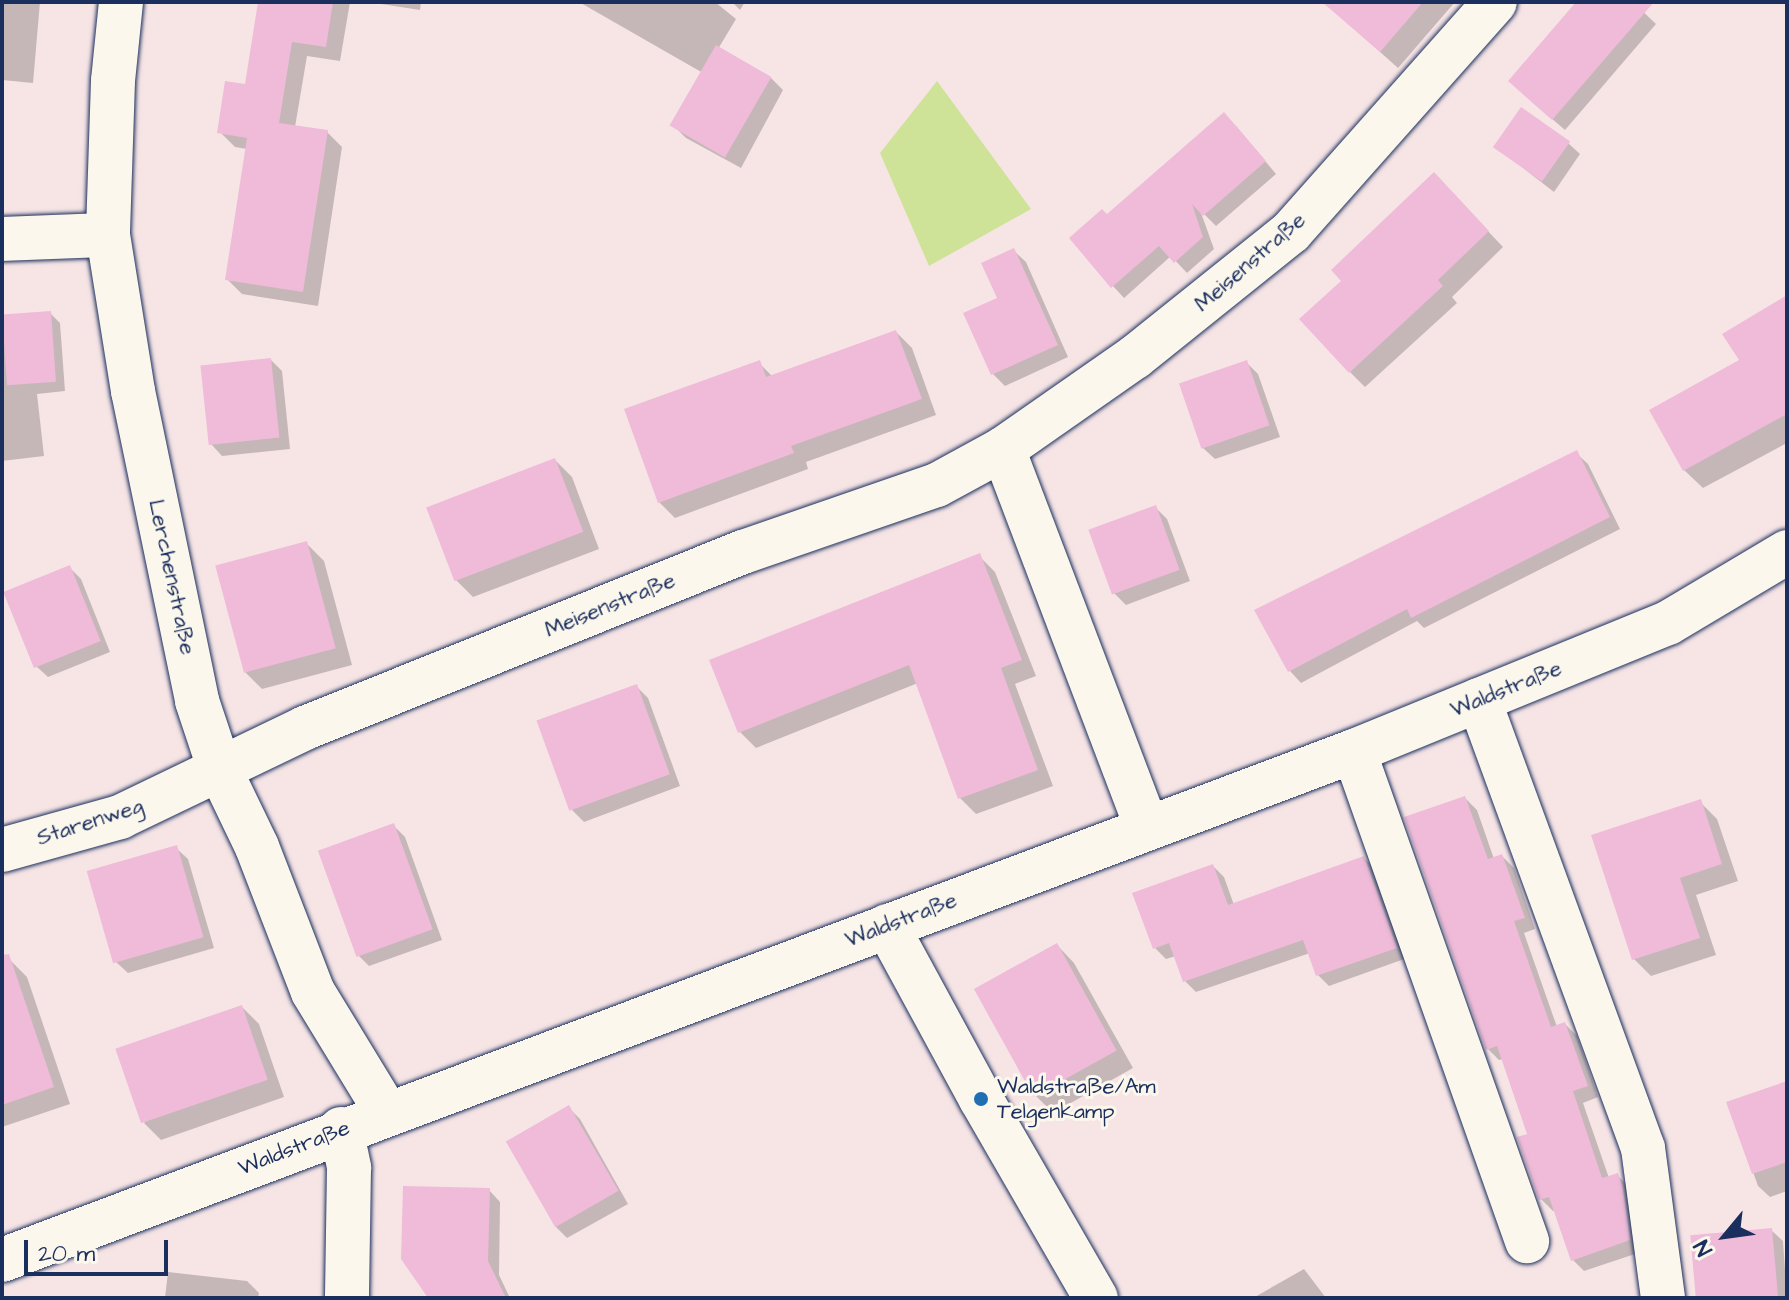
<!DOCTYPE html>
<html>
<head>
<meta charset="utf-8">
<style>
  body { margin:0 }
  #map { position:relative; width:1789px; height:1300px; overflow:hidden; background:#f7e5e6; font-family:"Architects Daughter",sans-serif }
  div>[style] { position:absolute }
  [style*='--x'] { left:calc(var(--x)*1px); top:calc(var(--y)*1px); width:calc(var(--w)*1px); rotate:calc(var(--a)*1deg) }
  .green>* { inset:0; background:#cee398 }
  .shadow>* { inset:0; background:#0003 }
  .building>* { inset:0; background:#efbbd8; transform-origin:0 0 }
  .roads { filter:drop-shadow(0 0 2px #1b2f5e) drop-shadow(0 0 2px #1b2f5e) }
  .minor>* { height:44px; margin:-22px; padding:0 22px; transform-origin:22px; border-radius:22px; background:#fbf7ec }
  .dots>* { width:22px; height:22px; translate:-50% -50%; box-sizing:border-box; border:4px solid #fbf7ec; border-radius:50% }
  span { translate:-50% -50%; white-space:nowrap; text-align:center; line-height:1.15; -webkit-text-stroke:6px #fbf7ec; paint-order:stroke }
  .street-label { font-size:22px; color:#1b2f5e }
  .poi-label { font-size:22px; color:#1b2f5e }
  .left { translate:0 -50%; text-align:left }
  .frame { position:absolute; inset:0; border:4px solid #1b2f5e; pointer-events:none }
  .north { position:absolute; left:1685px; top:1196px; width:80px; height:80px; -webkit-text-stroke:6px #fbf7ec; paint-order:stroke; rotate:241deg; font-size:22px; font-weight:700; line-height:32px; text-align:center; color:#1b2f5e }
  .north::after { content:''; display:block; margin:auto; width:28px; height:36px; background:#1b2f5e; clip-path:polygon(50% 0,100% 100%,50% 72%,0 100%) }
  .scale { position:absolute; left:24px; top:1240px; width:144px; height:36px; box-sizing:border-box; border:4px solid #1b2f5e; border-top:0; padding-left:10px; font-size:24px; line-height:28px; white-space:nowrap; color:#1b2f5e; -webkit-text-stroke:6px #fbf7ec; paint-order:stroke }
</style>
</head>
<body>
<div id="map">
  <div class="green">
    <div style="clip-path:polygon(937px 81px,1031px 209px,929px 266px,880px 153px)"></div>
  </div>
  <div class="shadow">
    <div style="clip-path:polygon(2px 2px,40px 2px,33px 83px,2px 80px)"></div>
    <div style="clip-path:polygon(261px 2px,350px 2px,340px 61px,307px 56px,295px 127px,327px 132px,342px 147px,318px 306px,242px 294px,227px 279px,247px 149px,235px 147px,220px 132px,247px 86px)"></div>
    <div style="clip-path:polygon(368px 2px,421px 2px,420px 10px)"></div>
    <div style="clip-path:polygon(579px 2px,715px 2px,736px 19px,718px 49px,771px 78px,783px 90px,741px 168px,686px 138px,674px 126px,703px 73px)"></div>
    <div style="clip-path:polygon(732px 2px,745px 2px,740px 10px)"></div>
    <div style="clip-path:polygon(1324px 2px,1455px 2px,1398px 68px)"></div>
    <div style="clip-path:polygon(1579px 2px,1633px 2px,1656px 24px,1565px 130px,1522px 93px)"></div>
    <div style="clip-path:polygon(1236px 126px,1276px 174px,1216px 226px,1200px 210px,1214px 249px,1187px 273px,1171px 256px,1124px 298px,1113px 286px,1107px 216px)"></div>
    <div style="clip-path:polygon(1568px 143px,1580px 154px,1554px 192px,1496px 147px)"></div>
    <div style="clip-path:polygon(1449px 190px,1503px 247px,1452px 297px,1457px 303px,1365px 387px,1350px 372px)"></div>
    <div style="clip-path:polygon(1014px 251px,1026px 262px,1068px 357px,1005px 386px,993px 374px,966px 314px,1000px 299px)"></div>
    <div style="clip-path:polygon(1787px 297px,1787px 443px,1703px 488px,1684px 470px,1742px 361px)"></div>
    <div style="clip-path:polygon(50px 313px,60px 323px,65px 391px,37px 394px,44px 456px,2px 461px,2px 317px)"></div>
    <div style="clip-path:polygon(896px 332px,912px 348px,936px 415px,806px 462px,808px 469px,675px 518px,659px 502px,759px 363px,773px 377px)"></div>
    <div style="clip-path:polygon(271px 360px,282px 371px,290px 449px,222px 456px,211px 444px)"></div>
    <div style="clip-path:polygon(1247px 363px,1258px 374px,1280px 437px,1215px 459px,1203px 448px)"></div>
    <div style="clip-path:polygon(1576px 453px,1588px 464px,1620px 529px,1424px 628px,1417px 621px,1301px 683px,1290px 671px,1257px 610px)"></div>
    <div style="clip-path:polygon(555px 460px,572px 477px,599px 549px,473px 597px,455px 579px)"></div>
    <div style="clip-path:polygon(1155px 507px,1167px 519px,1190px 581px,1126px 605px,1114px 593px)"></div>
    <div style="clip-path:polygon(307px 544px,324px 561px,352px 665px,262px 689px,245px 672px)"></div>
    <div style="clip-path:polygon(979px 556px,995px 572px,1036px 676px,1015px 684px,1053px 786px,976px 814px,960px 798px,918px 683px,756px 748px,740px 732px)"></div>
    <div style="clip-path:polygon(69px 567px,81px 579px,110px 652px,48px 677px,36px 666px)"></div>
    <div style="clip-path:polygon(636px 686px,648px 698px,680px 786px,584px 822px,572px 810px)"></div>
    <div style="clip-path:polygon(1465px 798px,1477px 810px,1494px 859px,1502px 856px,1514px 868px,1535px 929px,1524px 933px,1557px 1027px,1565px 1024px,1577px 1036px,1598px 1097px,1583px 1103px,1609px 1178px,1617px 1175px,1629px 1187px,1641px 1252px,1584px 1271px,1573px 1260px,1556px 1210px,1553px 1211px,1541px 1199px,1529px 1135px,1503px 1059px,1499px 1060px,1488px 1049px)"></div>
    <div style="clip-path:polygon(1700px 802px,1717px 819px,1738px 881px,1696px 895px,1716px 955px,1651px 976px,1634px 959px)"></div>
    <div style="clip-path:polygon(393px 825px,405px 837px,442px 940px,369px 966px,358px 955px)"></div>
    <div style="clip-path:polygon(176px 848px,188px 859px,214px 948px,128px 973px,116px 962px)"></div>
    <div style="clip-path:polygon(1364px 858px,1375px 869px,1407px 958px,1329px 986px,1318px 975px,1310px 953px,1196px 992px,1185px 981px,1176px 956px,1166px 959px,1155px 948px,1213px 866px,1224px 877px,1234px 905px)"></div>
    <div style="clip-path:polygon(1057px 945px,1074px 963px,1133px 1068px,1053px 1113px,1036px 1096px,976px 991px)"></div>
    <div style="clip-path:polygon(10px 960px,27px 977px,70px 1104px,2px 1127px,2px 962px)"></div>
    <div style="clip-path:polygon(242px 1007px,259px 1024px,284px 1097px,161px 1140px,144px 1123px)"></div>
    <div style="clip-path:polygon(1787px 1083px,1787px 1191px,1770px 1197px,1758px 1186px,1729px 1104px)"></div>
    <div style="clip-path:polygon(568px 1107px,580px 1119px,628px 1204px,567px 1238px,555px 1226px,508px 1141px)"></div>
    <div style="clip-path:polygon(489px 1190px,500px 1202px,499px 1275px,510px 1298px,430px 1298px)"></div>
    <div style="clip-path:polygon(1771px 1230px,1783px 1241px,1787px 1298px,1698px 1298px)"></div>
    <div style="clip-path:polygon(1304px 1269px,1326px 1298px,1253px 1298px)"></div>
    <div style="clip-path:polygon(168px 1272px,247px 1281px,259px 1293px,258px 1298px,165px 1298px)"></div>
  </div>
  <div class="building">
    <div style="clip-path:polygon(258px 2px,333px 2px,326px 47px,292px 42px,279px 123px,328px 130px,303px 292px,225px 280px,247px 138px,217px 133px,225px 81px,245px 84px)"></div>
    <div style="clip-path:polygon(1322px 2px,1423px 2px,1380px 52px)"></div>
    <div style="clip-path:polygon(1576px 2px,1654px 2px,1552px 120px,1508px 81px)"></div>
    <div style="left:716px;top:45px;width:64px;height:93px;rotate:30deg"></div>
    <div style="left:1521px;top:107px;width:60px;height:49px;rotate:35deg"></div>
    <div style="clip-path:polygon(1224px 112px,1266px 161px,1203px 216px,1192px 204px,1203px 237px,1174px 263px,1159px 246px,1111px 288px,1069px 238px,1102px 209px,1107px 214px)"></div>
    <div style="clip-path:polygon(1434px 172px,1489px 231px,1438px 280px,1443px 286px,1349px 373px,1299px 319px,1341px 281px,1331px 270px)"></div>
    <div style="clip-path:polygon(1014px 248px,1058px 345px,991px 375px,963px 313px,997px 298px,981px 263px)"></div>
    <div style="clip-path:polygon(1787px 295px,1787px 414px,1683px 471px,1649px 410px,1739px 360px,1722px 334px)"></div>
    <div style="left:51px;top:311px;width:71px;height:49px;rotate:86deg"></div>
    <div style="clip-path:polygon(896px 330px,922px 399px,791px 446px,794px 453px,658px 503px,624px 409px,760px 360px,766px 377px)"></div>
    <div style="left:271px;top:358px;width:80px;height:71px;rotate:84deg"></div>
    <div style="left:1247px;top:360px;width:69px;height:72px;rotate:71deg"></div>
    <div style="clip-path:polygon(1577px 450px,1610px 517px,1411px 618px,1407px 609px,1288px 672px,1254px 610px)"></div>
    <div style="left:555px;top:458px;width:79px;height:138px;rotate:69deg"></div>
    <div style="left:1156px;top:505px;width:69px;height:72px;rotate:70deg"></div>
    <div style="left:307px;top:541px;width:111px;height:95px;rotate:75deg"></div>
    <div style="clip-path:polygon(980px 553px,1022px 660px,1001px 668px,1038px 770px,958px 799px,909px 665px,738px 733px,709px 660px)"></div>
    <div style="left:70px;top:565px;width:82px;height:72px;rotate:68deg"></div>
    <div style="left:637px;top:684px;width:96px;height:107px;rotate:70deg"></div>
    <div style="clip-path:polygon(1465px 796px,1488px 859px,1502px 854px,1525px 918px,1514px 921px,1551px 1027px,1565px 1022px,1588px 1086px,1573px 1091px,1602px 1178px,1618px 1173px,1623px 1189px,1630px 1240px,1571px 1261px,1549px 1197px,1539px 1200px,1517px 1137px,1527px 1134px,1497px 1046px,1486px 1050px,1404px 817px)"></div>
    <div style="clip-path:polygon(1701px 799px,1722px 864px,1680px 878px,1700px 938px,1632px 960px,1591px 835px)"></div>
    <div style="left:394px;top:823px;width:113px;height:81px;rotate:70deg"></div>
    <div style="left:177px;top:845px;width:96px;height:94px;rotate:74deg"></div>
    <div style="clip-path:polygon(1364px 856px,1397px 948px,1316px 976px,1303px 940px,1183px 982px,1169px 943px,1153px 949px,1132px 893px,1213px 864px,1228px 905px)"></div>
    <div style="left:1057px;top:943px;width:123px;height:95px;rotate:61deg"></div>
    <div style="clip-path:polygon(9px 954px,54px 1087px,2px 1105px,2px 955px)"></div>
    <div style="left:242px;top:1005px;width:79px;height:134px;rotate:71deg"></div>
    <div style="clip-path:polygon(1787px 1081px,1787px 1162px,1752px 1174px,1726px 1102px)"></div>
    <div style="left:569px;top:1105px;width:99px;height:73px;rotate:60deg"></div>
    <div style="clip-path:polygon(403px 1186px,490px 1188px,488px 1261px,506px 1298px,428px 1298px,401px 1259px)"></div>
    <div style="left:1772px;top:1228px;width:70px;height:82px;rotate:85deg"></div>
  </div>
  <div class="roads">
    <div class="minor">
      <div style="--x:121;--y:2;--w:79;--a:95.8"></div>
      <div style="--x:113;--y:81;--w:154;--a:91.9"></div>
      <div style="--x:108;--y:235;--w:158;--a:80.9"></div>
      <div style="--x:133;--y:391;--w:317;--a:78.3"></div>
      <div style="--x:197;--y:701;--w:73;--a:71.6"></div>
      <div style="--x:220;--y:770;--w:85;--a:64.3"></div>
      <div style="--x:257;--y:847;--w:155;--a:68.9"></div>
      <div style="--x:313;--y:992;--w:142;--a:58.6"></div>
      <div style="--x:2;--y:239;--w:106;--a:-2.2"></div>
      <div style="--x:1003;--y:449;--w:406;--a:69.2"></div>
      <div style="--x:1479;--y:700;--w:477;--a:69.9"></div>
      <div style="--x:1643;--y:1148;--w:151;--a:82.4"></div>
      <div style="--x:1354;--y:751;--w:520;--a:70.55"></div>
      <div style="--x:2;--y:850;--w:123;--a:-15.6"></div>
      <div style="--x:120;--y:817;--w:205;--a:-25.7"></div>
      <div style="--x:305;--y:728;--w:472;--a:-21.9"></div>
      <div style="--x:743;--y:552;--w:205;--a:-19.1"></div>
      <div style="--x:937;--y:485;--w:75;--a:-28.6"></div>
      <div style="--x:1003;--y:449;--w:161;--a:-34.9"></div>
      <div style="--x:1135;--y:357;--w:200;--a:-38.7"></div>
      <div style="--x:1291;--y:232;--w:307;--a:-48.4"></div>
      <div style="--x:887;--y:926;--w:197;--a:61.5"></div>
      <div style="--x:981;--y:1099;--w:230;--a:60"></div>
      <div style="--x:341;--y:1129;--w:40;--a:78"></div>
      <div style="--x:349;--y:1168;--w:130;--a:90.9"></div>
      <div style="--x:2;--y:1260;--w:1445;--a:-20.63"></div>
      <div style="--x:1354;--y:751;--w:339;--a:-22.2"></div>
      <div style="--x:1668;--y:623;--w:139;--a:-30.8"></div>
    </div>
  </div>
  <div class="dots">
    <div style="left:981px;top:1099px;background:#1f6fb2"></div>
  </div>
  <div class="street-label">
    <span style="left:1250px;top:262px;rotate:-41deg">Meisenstraße</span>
    <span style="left:172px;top:577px;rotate:78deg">Lerchenstraße</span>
    <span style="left:610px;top:605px;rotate:-22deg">Meisenstraße</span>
    <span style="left:1506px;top:689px;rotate:-22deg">Waldstraße</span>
    <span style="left:90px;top:822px;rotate:-18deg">Starenweg</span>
    <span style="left:901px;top:920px;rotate:-21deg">Waldstraße</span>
    <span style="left:294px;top:1148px;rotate:-21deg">Waldstraße</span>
  </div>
  <div class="poi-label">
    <span class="left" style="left:997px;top:1099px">Waldstraße/Am<br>Telgenkamp</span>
  </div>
  <div class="frame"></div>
  <div class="north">N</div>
  <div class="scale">20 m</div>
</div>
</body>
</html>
